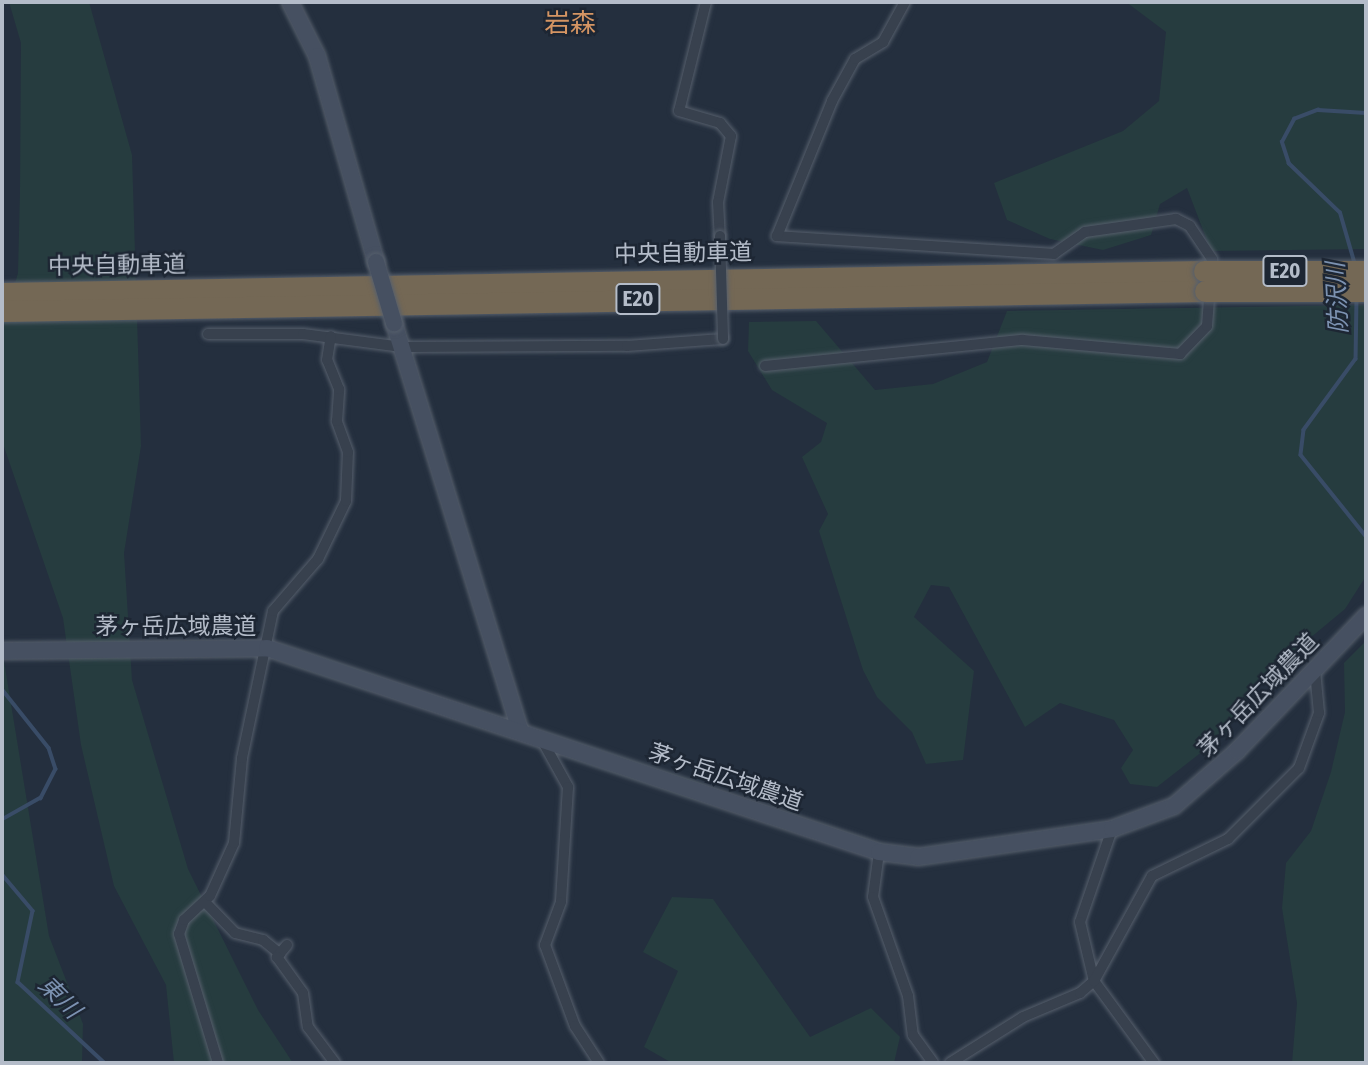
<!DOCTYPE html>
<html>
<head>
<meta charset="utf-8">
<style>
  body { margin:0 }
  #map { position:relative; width:1368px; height:1065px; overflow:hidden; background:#242f3e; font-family:"Fira Sans Condensed","Noto Sans JP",sans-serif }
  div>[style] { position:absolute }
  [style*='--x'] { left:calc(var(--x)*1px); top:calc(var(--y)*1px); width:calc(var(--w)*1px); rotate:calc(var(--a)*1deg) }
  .green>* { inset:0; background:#263c3f }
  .stream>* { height:3.5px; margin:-1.75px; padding:0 1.75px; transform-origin:1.75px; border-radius:1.75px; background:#394c67 }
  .roads { filter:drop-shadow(0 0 2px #565f6c) drop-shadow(0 0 2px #565f6c) }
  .street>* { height:10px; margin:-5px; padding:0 5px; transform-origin:5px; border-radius:5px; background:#38414e }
  .secondary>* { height:16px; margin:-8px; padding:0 8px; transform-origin:8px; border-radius:8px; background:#465061 }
  .highway>* { height:21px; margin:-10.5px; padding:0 10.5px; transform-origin:10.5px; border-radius:10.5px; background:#746855 }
  .bridges { filter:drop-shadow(0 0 2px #565f6c) drop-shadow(0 0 2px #565f6c) }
  .street-bridge>* { height:10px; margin:-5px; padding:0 5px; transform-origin:5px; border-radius:5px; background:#38414e }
  .secondary-bridge>* { height:16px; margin:-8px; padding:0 8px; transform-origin:8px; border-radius:8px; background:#465061 }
  .highway-bridge>* { height:21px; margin:-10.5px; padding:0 10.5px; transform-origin:10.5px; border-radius:10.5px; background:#746855 }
  span { translate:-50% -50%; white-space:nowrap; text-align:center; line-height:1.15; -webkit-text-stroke:5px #1d2633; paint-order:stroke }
  .shield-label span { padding:2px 5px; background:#1d2633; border:2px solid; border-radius:5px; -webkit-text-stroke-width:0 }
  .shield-label { font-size:21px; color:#b4bcc9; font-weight:700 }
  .street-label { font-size:23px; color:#b4bcc9 }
  .water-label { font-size:24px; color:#7c92b1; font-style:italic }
  .quarter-label { font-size:26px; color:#d59563 }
  .frame { position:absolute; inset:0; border:4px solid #b4bcc9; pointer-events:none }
</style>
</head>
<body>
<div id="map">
  <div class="green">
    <div style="clip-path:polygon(9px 2px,89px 2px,132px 155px,141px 446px,124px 553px,132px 680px,188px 869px,258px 1010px,293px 1063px,174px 1063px,166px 985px,114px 886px,81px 745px,63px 618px,2px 441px,2px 328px,18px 273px,20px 191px,21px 43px)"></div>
    <div style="clip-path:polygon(1126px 2px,1366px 2px,1366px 249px,1211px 251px,1187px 188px,1160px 204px,1151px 235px,1103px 250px,1050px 239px,1007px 220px,994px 183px,1123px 131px,1159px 101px,1166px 32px)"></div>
    <div style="clip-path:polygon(1366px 305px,1366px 576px,1345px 609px,1257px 682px,1226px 733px,1157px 787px,1130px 784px,1121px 768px,1133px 750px,1114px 720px,1060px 703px,1025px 727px,949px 587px,931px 585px,914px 617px,974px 671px,963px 760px,926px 764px,912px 732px,877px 697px,863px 670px,819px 531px,828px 514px,802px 457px,821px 442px,827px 423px,772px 390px,748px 351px,749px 322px,816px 321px,875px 390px,933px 384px,987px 362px,1007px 311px)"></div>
    <div style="clip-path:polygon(1366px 641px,1366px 1063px,1292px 1063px,1297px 1003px,1282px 908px,1286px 863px,1311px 831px,1331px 772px,1345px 712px,1344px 663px)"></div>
    <div style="clip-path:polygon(2px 649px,49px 936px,83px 1024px,82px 1063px,2px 1063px)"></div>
    <div style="clip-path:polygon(672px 897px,713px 899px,810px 1037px,871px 1008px,900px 1037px,894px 1063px,672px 1063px,644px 1047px,678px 971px,643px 952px)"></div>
  </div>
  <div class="stream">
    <div style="--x:1355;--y:265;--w:54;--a:-106.1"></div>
    <div style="--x:1340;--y:213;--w:71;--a:-136.1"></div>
    <div style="--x:1289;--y:164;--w:23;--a:-108"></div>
    <div style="--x:1282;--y:142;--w:26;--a:-62"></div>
    <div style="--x:1294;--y:119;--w:26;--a:-21"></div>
    <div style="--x:1318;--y:110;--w:48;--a:3.6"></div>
    <div style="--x:1357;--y:298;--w:61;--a:90.9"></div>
    <div style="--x:1356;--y:359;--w:88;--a:126.2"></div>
    <div style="--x:1304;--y:430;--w:25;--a:97"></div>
    <div style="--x:1301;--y:455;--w:104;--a:51.3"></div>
    <div style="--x:2;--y:689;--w:75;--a:51.5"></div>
    <div style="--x:49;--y:748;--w:22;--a:72"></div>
    <div style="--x:56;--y:769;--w:33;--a:117"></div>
    <div style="--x:41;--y:798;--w:45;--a:150.6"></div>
    <div style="--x:2;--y:874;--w:48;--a:50"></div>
    <div style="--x:33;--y:911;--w:73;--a:101.9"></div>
    <div style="--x:18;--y:982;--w:119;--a:43"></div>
  </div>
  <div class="roads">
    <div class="street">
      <div style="--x:706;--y:2;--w:112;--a:103.9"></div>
      <div style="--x:679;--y:111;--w:43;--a:16.3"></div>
      <div style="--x:720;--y:123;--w:17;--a:50"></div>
      <div style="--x:731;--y:136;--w:67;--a:101.1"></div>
      <div style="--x:718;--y:202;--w:34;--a:87"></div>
      <div style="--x:208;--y:334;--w:95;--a:0"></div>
      <div style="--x:303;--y:334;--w:100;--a:7.5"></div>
      <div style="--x:402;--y:347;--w:225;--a:-0.3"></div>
      <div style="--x:627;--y:346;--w:96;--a:-4.2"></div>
      <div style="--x:765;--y:366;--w:259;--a:-5.8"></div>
      <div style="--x:1023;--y:340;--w:158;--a:5.1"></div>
      <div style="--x:1180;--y:354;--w:39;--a:-46"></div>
      <div style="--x:1207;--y:326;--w:67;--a:-85.7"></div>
      <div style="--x:1212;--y:259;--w:40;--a:-124"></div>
      <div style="--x:1190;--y:226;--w:16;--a:-153"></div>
      <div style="--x:1176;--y:219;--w:92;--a:171.9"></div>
      <div style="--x:1085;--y:232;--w:38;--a:145"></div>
      <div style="--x:1054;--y:254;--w:278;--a:-176.3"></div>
      <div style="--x:777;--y:236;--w:146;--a:-67.8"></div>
      <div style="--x:832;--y:101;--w:48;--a:-61.3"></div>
      <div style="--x:855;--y:59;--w:33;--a:-31"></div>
      <div style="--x:883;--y:42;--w:46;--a:-61.2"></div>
      <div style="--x:542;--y:740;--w:54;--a:61"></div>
      <div style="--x:568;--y:787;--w:115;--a:93.5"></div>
      <div style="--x:561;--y:902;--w:46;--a:110.4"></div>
      <div style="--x:545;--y:945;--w:86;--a:69.7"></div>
      <div style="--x:575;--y:1026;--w:44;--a:57"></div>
      <div style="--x:1112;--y:829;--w:98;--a:109"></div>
      <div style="--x:1080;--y:922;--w:61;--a:76.7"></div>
      <div style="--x:1094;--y:981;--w:102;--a:53.8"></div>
      <div style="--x:879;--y:852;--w:45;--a:97.6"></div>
      <div style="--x:873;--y:897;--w:105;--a:70.5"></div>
      <div style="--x:908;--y:996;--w:39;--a:83"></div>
      <div style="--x:913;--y:1035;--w:34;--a:54"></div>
      <div style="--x:205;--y:902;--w:43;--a:45.9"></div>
      <div style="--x:235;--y:933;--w:29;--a:14"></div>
      <div style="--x:263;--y:940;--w:22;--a:39"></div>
      <div style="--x:287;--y:945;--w:16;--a:130"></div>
      <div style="--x:277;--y:957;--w:44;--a:54.2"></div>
      <div style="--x:303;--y:993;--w:34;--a:82"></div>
      <div style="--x:308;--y:1027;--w:45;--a:53.1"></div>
      <div style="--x:218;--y:1063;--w:135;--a:-106.8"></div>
      <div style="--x:179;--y:934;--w:15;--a:-70"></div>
      <div style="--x:184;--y:920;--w:35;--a:-43"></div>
      <div style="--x:210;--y:896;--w:58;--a:-65.6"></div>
      <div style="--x:234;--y:843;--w:85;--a:-84.6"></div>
      <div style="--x:242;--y:758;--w:150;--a:-78.1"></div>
      <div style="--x:273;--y:611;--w:69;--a:-49.1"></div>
      <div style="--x:318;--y:559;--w:64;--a:-64.2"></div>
      <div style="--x:346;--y:501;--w:49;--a:-87.7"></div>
      <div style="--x:348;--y:452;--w:33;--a:-110"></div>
      <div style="--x:337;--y:421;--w:32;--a:-86"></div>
      <div style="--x:339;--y:389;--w:31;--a:-112"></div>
      <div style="--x:327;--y:360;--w:24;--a:-81"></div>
      <div style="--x:950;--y:1063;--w:86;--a:-32.2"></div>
      <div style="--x:1023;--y:1017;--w:62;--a:-22.8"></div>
      <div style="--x:1080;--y:993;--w:18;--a:-41"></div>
      <div style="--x:1094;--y:981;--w:120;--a:-61.1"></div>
      <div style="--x:1152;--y:876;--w:85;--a:-26"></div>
      <div style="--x:1228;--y:839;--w:100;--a:-45"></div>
      <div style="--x:1299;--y:768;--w:59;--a:-70"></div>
      <div style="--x:1319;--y:713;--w:42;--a:-95.4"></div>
    </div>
    <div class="secondary">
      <div style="--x:290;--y:2;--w:60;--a:63.4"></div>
      <div style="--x:317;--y:56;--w:214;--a:74"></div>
      <div style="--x:394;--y:323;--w:427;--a:72.8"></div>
      <div style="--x:2;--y:651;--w:265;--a:-0.6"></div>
      <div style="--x:267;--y:648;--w:645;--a:18.43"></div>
      <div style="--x:879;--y:852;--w:39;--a:7"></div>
      <div style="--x:918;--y:857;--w:196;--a:-8.2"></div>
      <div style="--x:1112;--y:829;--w:66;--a:-20.4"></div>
      <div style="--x:1174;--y:806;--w:84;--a:-41.1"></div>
      <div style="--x:1237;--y:751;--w:187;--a:-46.3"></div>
    </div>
    <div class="highway">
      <div style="--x:2;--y:293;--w:1202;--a:-1.05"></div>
      <div style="--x:2;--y:311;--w:1203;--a:-0.95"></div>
    </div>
  </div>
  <div class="bridges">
    <div class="street-bridge">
      <div style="--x:720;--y:236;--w:103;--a:88.3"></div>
    </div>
    <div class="secondary-bridge">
      <div style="--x:376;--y:262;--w:64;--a:73.6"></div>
    </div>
    <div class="highway-bridge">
      <div style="--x:1204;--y:271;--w:162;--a:0"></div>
      <div style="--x:1205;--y:291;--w:161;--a:0"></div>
    </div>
  </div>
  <div class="shield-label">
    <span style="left:1285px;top:271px">E20</span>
    <span style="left:638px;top:299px">E20</span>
  </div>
  <div class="street-label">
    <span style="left:683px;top:253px;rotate:-1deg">中央自動車道</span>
    <span style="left:117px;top:265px;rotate:-1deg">中央自動車道</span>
    <span style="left:176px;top:626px">茅ヶ岳広域農道</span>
    <span style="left:1258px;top:695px;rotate:-46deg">茅ヶ岳広域農道</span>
    <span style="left:726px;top:777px;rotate:19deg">茅ヶ岳広域農道</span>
  </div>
  <div class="water-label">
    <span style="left:1338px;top:298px;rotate:-93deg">防沢川</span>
    <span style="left:59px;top:998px;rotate:45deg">東川</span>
  </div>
  <div class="quarter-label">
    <span style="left:570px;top:24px">岩森</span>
  </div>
  <div class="frame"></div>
</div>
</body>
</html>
